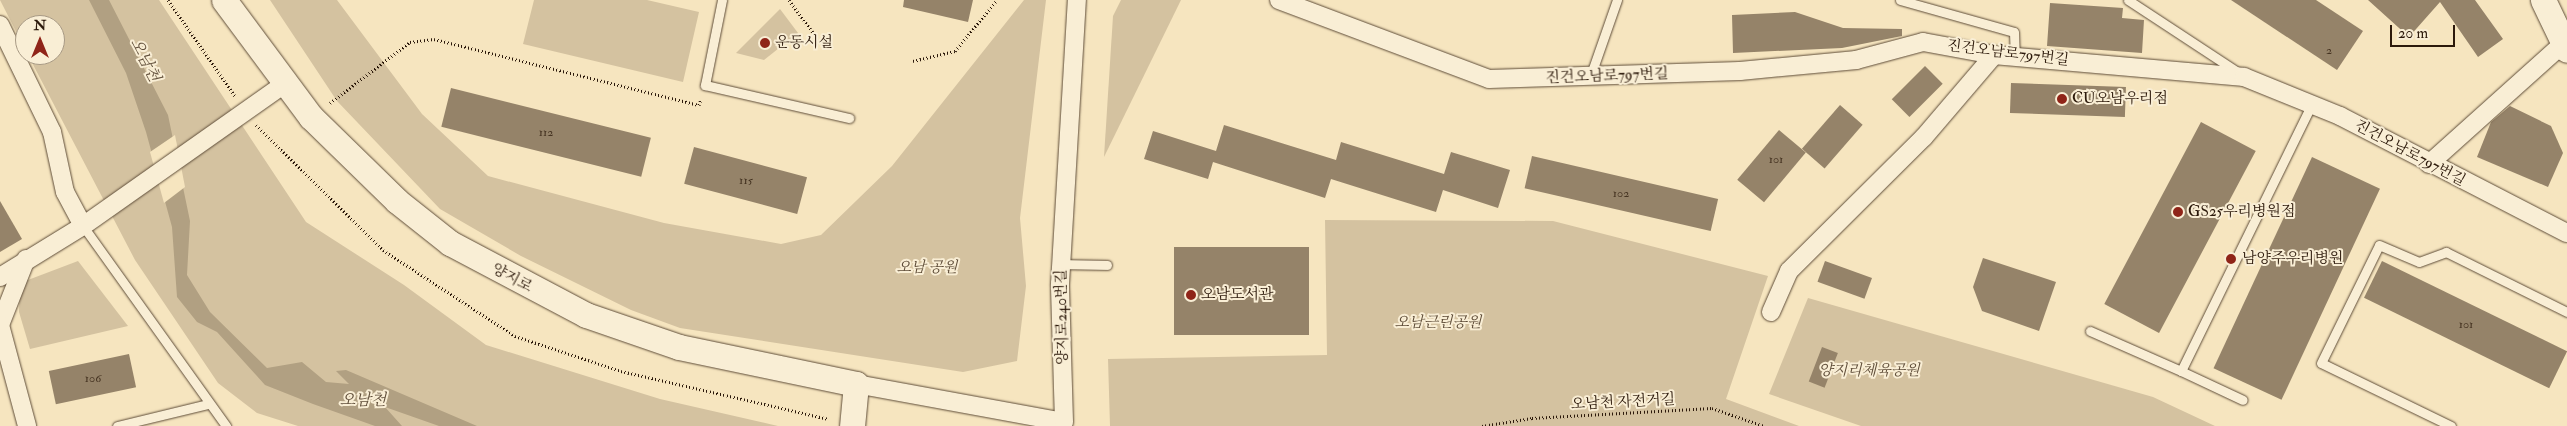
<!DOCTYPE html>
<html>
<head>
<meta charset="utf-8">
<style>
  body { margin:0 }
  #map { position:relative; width:2567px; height:426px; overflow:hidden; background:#f6e5bf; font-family:"IM FELL Double Pica","Noto Serif KR",serif }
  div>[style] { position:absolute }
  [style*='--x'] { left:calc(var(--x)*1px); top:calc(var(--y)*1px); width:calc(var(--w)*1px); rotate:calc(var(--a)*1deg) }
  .green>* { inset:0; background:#d4c2a0 }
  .water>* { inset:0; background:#b1a082 }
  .pier>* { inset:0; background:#f6e5bf }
  .building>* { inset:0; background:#958369; transform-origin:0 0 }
  .path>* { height:3px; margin-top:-1.5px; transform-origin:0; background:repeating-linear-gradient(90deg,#2c190b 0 1px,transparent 0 3.5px) }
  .roads { filter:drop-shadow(0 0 1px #5e4c38) drop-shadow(0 0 1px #5e4c38) }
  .lane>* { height:9px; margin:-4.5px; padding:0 4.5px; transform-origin:4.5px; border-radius:4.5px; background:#f9eed5 }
  .street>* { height:18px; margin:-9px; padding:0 9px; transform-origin:9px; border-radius:9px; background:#f9eed5 }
  .secondary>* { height:25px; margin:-12.5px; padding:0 12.5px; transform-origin:12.5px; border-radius:12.5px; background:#f9eed5 }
  .dots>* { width:14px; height:14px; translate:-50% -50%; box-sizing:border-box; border:2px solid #f9eed5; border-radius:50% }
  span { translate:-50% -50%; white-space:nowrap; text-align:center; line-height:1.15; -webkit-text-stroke:4px #f9eed5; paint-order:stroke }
  .number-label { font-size:12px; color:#463422 }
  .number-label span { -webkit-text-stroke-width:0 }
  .poi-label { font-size:15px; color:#2c190b }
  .left { translate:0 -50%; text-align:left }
  .street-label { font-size:15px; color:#2c190b }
  .park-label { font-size:15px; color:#5e4c38; font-style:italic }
  .water-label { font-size:16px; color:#614f3b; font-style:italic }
  .north { position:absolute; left:15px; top:15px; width:50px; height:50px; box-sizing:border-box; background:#f9eed5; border:1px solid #a79984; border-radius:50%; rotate:0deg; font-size:14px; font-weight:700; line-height:20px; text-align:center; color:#2c190b }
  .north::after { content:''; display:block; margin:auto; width:18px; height:22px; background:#8f2418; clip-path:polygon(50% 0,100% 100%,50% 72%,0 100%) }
  .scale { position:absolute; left:2390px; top:25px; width:65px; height:22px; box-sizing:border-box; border:2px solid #2c190b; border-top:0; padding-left:6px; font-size:15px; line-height:18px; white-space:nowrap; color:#2c190b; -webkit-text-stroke:4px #f9eed5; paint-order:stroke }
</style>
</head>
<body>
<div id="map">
  <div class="green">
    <div style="clip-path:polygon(0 0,159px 0,306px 222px,404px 285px,486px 345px,660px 399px,778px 426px,298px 426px,257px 413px,218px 383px,135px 260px,28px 55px,55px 55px,55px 25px,25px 25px,25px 49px)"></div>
    <div style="clip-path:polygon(270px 0,337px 0,422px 114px,488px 176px,664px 223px,781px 244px,821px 235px,892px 166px,1024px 0,1046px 0,1020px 218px,1026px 286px,1017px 361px,963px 372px,680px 328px,631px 310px,521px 256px,440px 209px,337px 101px)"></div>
    <div style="clip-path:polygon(534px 0,647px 0,699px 12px,683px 82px,523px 44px)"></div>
    <div style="clip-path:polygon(1121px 0,1181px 0,1104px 157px,1113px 16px)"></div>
    <div style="clip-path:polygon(780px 9px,798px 33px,764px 60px,736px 53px)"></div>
    <div style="clip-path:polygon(1325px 220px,1553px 221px,1768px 276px,1726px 399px,1799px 426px,1110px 426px,1108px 359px,1327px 355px)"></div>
    <div style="clip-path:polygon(78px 261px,128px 326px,30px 349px,19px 312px,20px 283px)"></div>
    <div style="clip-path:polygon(1808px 298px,2153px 397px,2215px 426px,1861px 426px,1769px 394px)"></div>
  </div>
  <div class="water">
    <div style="clip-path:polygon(89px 0,109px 0,168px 115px,190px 221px,187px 275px,210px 312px,267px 368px,302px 362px,326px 382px,349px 384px,336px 371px,346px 370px,477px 426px,439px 426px,385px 407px,402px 426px,375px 426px,313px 404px,265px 385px,217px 332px,197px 322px,177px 297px,172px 227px,146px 132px,126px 73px)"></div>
  </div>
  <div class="pier">
    <div style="clip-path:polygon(175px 135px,185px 187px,164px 203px,150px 152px)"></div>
  </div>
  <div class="building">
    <div style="clip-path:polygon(904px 0,973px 0,968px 22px,903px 7px)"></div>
    <div style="clip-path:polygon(2231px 0,2316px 0,2363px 31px,2337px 70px)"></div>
    <div style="clip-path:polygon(2368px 0,2475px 0,2503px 39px,2478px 57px,2440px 2px,2409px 37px)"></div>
    <div style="clip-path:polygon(2050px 3px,2123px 8px,2122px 18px,2144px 20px,2142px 53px,2047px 46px)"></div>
    <div style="clip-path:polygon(1795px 12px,1843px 28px,1902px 29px,1902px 36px,1842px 48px,1733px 53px,1732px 15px)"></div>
    <div style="left:1925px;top:66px;width:25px;height:47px;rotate:45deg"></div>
    <div style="left:2011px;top:83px;width:115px;height:30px;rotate:2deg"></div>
    <div style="left:451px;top:88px;width:206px;height:40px;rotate:14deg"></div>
    <div style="left:1840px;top:105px;width:30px;height:58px;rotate:41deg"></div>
    <div style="clip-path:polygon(2510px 106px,2551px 126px,2563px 153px,2548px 187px,2477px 157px,2491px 122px)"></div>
    <div style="left:2201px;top:122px;width:62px;height:206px;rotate:28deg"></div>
    <div style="clip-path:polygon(1224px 125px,1336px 160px,1341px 142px,1444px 174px,1451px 152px,1510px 170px,1498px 208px,1443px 190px,1436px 212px,1331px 179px,1325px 198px,1213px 162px,1208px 179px,1144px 159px,1153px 131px,1216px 151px)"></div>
    <div style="left:1779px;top:130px;width:35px;height:65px;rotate:40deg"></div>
    <div style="left:694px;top:147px;width:117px;height:38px;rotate:15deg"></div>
    <div style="left:1532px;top:156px;width:191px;height:33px;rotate:13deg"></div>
    <div style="left:2312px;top:157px;width:75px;height:233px;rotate:25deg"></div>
    <div style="clip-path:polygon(0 201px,22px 239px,0 252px)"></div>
    <div style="left:1309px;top:247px;width:88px;height:135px;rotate:90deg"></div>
    <div style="clip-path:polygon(1983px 258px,2056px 282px,2039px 331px,1982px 311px,1973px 287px)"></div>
    <div style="left:1825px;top:261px;width:50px;height:22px;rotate:20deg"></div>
    <div style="left:2382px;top:261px;width:206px;height:41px;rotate:26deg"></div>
    <div style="left:1822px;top:347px;width:17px;height:37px;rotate:21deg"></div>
    <div style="left:129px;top:354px;width:34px;height:82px;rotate:78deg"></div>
  </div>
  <div class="path">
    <div style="--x:168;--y:0;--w:117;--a:55.1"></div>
    <div style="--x:789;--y:0;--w:44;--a:53.4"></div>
    <div style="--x:913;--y:61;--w:43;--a:-13.4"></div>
    <div style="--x:955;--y:51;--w:66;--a:-50.5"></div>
    <div style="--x:330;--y:103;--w:101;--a:-37.3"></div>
    <div style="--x:410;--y:42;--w:24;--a:-7"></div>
    <div style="--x:434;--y:39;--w:273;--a:14"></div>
    <div style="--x:699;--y:105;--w:6;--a:-72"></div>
    <div style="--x:256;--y:125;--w:178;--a:44.5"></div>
    <div style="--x:383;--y:250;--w:158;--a:33.1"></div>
    <div style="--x:515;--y:336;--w:112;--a:18.3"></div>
    <div style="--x:621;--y:371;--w:213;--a:13"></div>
    <div style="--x:1482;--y:426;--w:51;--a:-9.1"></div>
    <div style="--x:1532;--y:418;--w:180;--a:-3.2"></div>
    <div style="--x:1712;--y:408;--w:55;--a:19.1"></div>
  </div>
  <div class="roads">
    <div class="lane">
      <div style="--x:722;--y:0;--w:87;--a:101.3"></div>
      <div style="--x:705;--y:85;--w:148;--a:12.9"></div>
      <div style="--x:1900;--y:0;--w:118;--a:15.7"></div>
      <div style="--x:2014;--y:32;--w:25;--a:88"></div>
      <div style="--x:2128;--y:0;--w:133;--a:33.3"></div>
      <div style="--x:1590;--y:77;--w:82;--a:-70.7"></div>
      <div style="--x:83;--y:226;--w:246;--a:54.4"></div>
      <div style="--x:1061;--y:264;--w:46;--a:1.2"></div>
      <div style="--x:2090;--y:331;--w:99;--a:23.7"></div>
      <div style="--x:2181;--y:371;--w:297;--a:-63.9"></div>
      <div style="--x:2181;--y:371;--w:68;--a:25.1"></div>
      <div style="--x:117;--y:426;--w:94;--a:-13.6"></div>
      <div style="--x:2451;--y:426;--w:144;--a:-154.1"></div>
      <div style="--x:2321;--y:363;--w:131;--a:-63.8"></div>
      <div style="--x:2379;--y:245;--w:43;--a:23"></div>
      <div style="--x:2419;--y:262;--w:29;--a:-20"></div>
      <div style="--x:2446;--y:252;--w:135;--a:26.4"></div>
    </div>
    <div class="street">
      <div style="--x:1279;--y:0;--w:224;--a:20.6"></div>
      <div style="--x:1489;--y:79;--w:251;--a:-1.8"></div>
      <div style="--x:1740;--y:71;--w:117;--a:-5.4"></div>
      <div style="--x:1856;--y:60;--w:69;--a:-15"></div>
      <div style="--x:1923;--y:42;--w:72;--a:10.4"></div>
      <div style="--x:1994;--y:55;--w:251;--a:5"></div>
      <div style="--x:2244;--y:77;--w:104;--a:22.1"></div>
      <div style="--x:2340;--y:116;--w:255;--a:27.3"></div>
      <div style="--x:0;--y:25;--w:119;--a:64.1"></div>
      <div style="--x:52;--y:132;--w:61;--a:77.8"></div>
      <div style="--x:65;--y:192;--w:38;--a:62"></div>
      <div style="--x:2429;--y:164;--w:186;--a:-41.9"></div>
      <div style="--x:26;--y:259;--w:71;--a:111.5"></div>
      <div style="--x:0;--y:325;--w:105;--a:75"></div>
      <div style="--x:0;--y:277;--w:97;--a:-31.6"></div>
      <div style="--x:83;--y:226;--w:245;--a:-35.2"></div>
      <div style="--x:1771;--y:312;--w:45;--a:-66.3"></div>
      <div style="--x:1789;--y:271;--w:190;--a:-44.8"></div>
      <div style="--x:1924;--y:137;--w:108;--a:-49.5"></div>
      <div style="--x:856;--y:384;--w:211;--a:10.4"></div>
      <div style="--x:1064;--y:422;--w:138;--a:-91.7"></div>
      <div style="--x:1060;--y:284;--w:285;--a:-86.6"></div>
    </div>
    <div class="secondary">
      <div style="--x:224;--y:0;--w:146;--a:53.4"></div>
      <div style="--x:311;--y:117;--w:120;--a:44.3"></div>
      <div style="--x:397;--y:201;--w:68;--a:38.4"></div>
      <div style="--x:450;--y:243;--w:154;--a:27.9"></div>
      <div style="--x:586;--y:315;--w:98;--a:19"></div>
      <div style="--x:679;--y:347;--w:181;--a:11.8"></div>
      <div style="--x:856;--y:384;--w:42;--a:95.4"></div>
      <div style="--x:2543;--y:0;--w:55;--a:64.4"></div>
    </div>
  </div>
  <div class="dots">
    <div style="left:765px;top:43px;background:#8f2418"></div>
    <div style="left:2062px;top:99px;background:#8f2418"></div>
    <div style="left:2178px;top:212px;background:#8f2418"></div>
    <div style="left:2231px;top:259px;background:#8f2418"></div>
    <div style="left:1191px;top:295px;background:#8f2418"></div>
  </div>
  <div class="number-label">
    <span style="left:2329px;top:51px">2</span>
    <span style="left:546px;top:133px">112</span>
    <span style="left:1776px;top:160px">101</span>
    <span style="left:746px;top:181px">115</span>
    <span style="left:1621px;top:194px">102</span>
    <span style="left:2466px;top:325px">101</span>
    <span style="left:93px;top:379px">106</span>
  </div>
  <div class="poi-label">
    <span class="left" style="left:775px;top:43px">운동시설</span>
    <span class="left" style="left:2072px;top:99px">CU오남우리점</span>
    <span class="left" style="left:2188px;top:212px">GS25우리병원점</span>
    <span class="left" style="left:2242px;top:259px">남양주우리병원</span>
    <span class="left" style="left:1201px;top:295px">오남도서관</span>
  </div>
  <div class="street-label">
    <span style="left:2008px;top:53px;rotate:7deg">진건오남로797번길</span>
    <span style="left:1607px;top:76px;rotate:-2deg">진건오남로797번길</span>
    <span style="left:2410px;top:153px;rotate:28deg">진건오남로797번길</span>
    <span style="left:512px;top:278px;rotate:28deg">양지로</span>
    <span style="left:1062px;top:317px;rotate:-91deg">양지로240번길</span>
    <span style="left:1623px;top:402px;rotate:-3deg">오남천 자전거길</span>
  </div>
  <div class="park-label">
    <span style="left:927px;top:268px">오남 공원</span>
    <span style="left:1438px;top:323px">오남근린공원</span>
    <span style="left:1869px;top:371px">양지리체육공원</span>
  </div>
  <div class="water-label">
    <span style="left:145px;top:60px;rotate:63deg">오남천</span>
    <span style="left:363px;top:400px">오남천</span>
  </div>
  <div class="north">N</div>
  <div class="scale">20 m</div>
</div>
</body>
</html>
